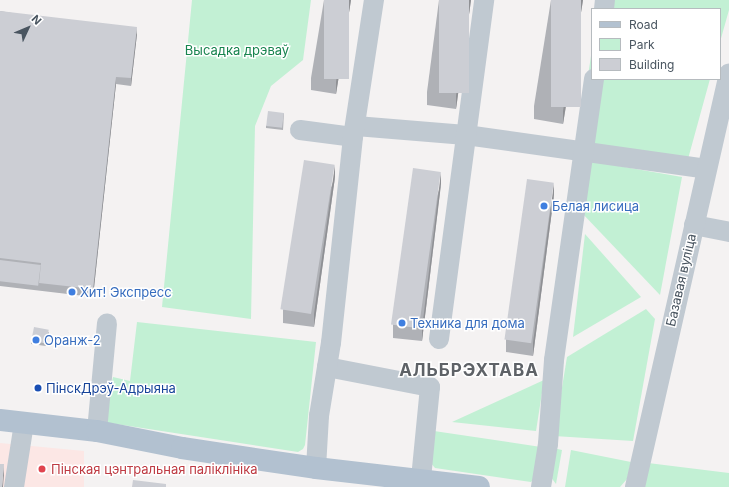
<!DOCTYPE html>
<html>
<head>
<meta charset="utf-8">
<style>
  body { margin:0 }
  #map { position:relative; width:729px; height:487px; overflow:hidden; background:#f4f2f2; font-family:Inter,sans-serif }
  div>[style] { position:absolute }
  [style*='--x'] { left:calc(var(--x)*1px); top:calc(var(--y)*1px); width:calc(var(--w)*1px); rotate:calc(var(--a)*1deg) }
  .medical>* { inset:0; background:#fce7e5 }
  .green>* { inset:0; background:#c2f0d4 }
  .minor>* { height:20px; margin:-10px; padding:0 10px; transform-origin:10px; border-radius:10px; background:#c0c9d1 }
  .major>* { height:22px; margin:-11px; padding:0 11px; transform-origin:11px; border-radius:11px; background:#b2c1d0 }
  .wall>* { inset:0; background:#afb1b6 }
  .shaded-wall>* { inset:0; background:#8f9094 }
  .building>* { inset:0; background:#ccced4; transform-origin:0 0 }
  .dots>* { width:11px; height:11px; translate:-50% -50%; box-sizing:border-box; border:2px solid #fff; border-radius:50% }
  span { translate:-50% -50%; white-space:nowrap; text-align:center; line-height:1.15; -webkit-text-stroke:3px #fff; paint-order:stroke }
  .park-label { font-size:13px; color:#17844e }
  .shop-label { font-size:13px; color:#366cbe }
  .left { translate:0 -50%; text-align:left }
  .street-label { font-size:13px; color:#495560 }
  .transit-label { font-size:13px; color:#164399 }
  .health-label { font-size:13px; color:#be3a42 }
  .district-label { font-size:17px; color:#5e6267; font-weight:700; letter-spacing:1px }
  .legend { position:absolute; left:591px; top:8px; width:130px; height:72px; box-sizing:border-box; background:#fff; border:1px solid #b6bbbf; margin:0; padding:5px 7px; list-style:none; font-size:12px; color:#495560 }
  .legend li { display:flex; align-items:center; gap:8px; height:20px }
  .legend b { width:20px; border:1px solid #b6bbbf }
  .north { position:absolute; left:8px; top:8px; width:40px; height:40px; -webkit-text-stroke:3px #fff; paint-order:stroke; rotate:46deg; font-size:11px; font-weight:700; line-height:16px; text-align:center; color:#495560 }
  .north::after { content:''; display:block; margin:auto; width:14px; height:18px; background:#495560; clip-path:polygon(50% 0,100% 100%,50% 72%,0 100%) }
</style>
</head>
<body>
<div id="map">
  <div class="medical">
    <div style="clip-path:polygon(0 443px,84px 451px,84px 487px,0 487px)"></div>
  </div>
  <div class="green">
    <div style="clip-path:polygon(192px 0,311px 0,303px 60px,271px 86px,255px 126px,251px 319px,162px 307px)"></div>
    <div style="clip-path:polygon(599px 0,729px 0,729px 10px,720px 42px,720px 9px,598px 9px)"></div>
    <div style="clip-path:polygon(592px 49px,592px 79px,710px 79px,688px 159px,578px 143px)"></div>
    <div style="clip-path:polygon(590px 161px,682px 177px,660px 295px,581px 212px)"></div>
    <div style="clip-path:polygon(585px 234px,641px 297px,573px 337px)"></div>
    <div style="clip-path:polygon(646px 309px,655px 319px,633px 441px,554px 436px,567px 357px)"></div>
    <div style="clip-path:polygon(137px 322px,316px 342px,305px 445px,303px 449px,298px 452px,103px 422px,113px 377px,130px 381px)"></div>
    <div style="clip-path:polygon(544px 380px,536px 431px,452px 422px)"></div>
    <div style="clip-path:polygon(434px 431px,541px 447px,536px 476px,531px 482px,435px 468px,430px 462px)"></div>
    <div style="clip-path:polygon(553px 448px,562px 450px,556px 484px,550px 476px)"></div>
    <div style="clip-path:polygon(571px 450px,631px 462px,627px 479px,620px 487px,565px 487px)"></div>
    <div style="clip-path:polygon(648px 463px,729px 473px,729px 487px,644px 487px)"></div>
  </div>
  <div class="minor">
    <div style="--x:604;--y:9;--w:9;--a:-84"></div>
    <div style="--x:356;--y:126;--w:110;--a:4.7"></div>
    <div style="--x:466;--y:135;--w:243;--a:8"></div>
    <div style="--x:300;--y:130;--w:53;--a:7.5"></div>
    <div style="--x:694;--y:225;--w:36;--a:11"></div>
    <div style="--x:439;--y:339;--w:342;--a:-82.4"></div>
    <div style="--x:327;--y:367;--w:105;--a:11"></div>
    <div style="--x:430;--y:387;--w:92;--a:95.6"></div>
    <div style="--x:97;--y:431;--w:108;--a:-84.7"></div>
    <div style="--x:316;--y:468;--w:52;--a:-86.7"></div>
    <div style="--x:319;--y:416;--w:74;--a:-80.7"></div>
    <div style="--x:331;--y:343;--w:207;--a:-83.9"></div>
    <div style="--x:353;--y:137;--w:139;--a:-81.3"></div>
    <div style="--x:14;--y:487;--w:65;--a:-81.1"></div>
    <div style="--x:541;--y:487;--w:44;--a:-80.8"></div>
    <div style="--x:548;--y:444;--w:84;--a:-85.9"></div>
    <div style="--x:554;--y:360;--w:284;--a:-81.9"></div>
    <div style="--x:635;--y:487;--w:424;--a:-77.2"></div>
  </div>
  <div class="major">
    <div style="--x:0;--y:420;--w:98;--a:6.5"></div>
    <div style="--x:97;--y:431;--w:87;--a:11.3"></div>
    <div style="--x:182;--y:448;--w:135;--a:8.5"></div>
    <div style="--x:316;--y:468;--w:164;--a:6.6"></div>
  </div>
  <div class="wall">
    <div style="clip-path:polygon(324px 0,351px 0,336px 94px,311px 90px,311px 78px)"></div>
    <div style="clip-path:polygon(439px 0,471px 0,456px 109px,427px 105px,427px 92px)"></div>
    <div style="clip-path:polygon(551px 0,583px 0,563px 124px,534px 119px,534px 106px)"></div>
    <div style="clip-path:polygon(0 11px,137px 34px,131px 86px,116px 84px,93px 297px,0 286px)"></div>
    <div style="clip-path:polygon(284px 113px,283px 130px,266px 128px,266px 126px)"></div>
    <div style="clip-path:polygon(335px 177px,314px 327px,283px 323px,283px 310px)"></div>
    <div style="clip-path:polygon(441px 184px,422px 341px,393px 338px,393px 325px)"></div>
    <div style="clip-path:polygon(554px 195px,533px 356px,506px 352px,506px 340px)"></div>
    <div style="clip-path:polygon(49px 332px,46px 346px,31px 344px,31px 341px)"></div>
  </div>
  <div class="shaded-wall">
    <div style="clip-path:polygon(349px 0,351px 0,336px 94px,336px 82px)"></div>
    <div style="clip-path:polygon(469px 0,471px 0,456px 109px,456px 96px)"></div>
    <div style="clip-path:polygon(581px 0,583px 0,563px 124px,563px 111px)"></div>
    <div style="clip-path:polygon(137px 27px,137px 34px,131px 86px,131px 78px)"></div>
    <div style="clip-path:polygon(116px 77px,116px 84px,93px 297px,93px 289px)"></div>
    <div style="clip-path:polygon(335px 165px,335px 177px,314px 327px,314px 314px)"></div>
    <div style="clip-path:polygon(441px 172px,441px 184px,422px 341px,422px 329px)"></div>
    <div style="clip-path:polygon(554px 183px,554px 195px,533px 356px,533px 343px)"></div>
    <div style="clip-path:polygon(4px 464px,4px 474px,3px 487px,2px 487px)"></div>
  </div>
  <div class="building">
    <div style="left:324px;top:0;width:25px;height:79px"></div>
    <div style="left:439px;top:0;width:30px;height:93px"></div>
    <div style="left:551px;top:0;width:30px;height:107px"></div>
    <div style="clip-path:polygon(0 11px,137px 27px,131px 78px,116px 77px,93px 289px,39px 283px,41px 263px,0 258px)"></div>
    <div style="left:268px;top:111px;width:16px;height:15px;rotate:7deg"></div>
    <div style="left:304px;top:160px;width:31px;height:151px;rotate:9deg"></div>
    <div style="left:413px;top:168px;width:28px;height:158px;rotate:8deg"></div>
    <div style="left:527px;top:179px;width:27px;height:162px;rotate:8deg"></div>
    <div style="left:0;top:260px;width:41px;height:21px;rotate:7deg"></div>
    <div style="left:34px;top:327px;width:15px;height:14px;rotate:11deg"></div>
    <div style="clip-path:polygon(0 464px,4px 464px,2px 487px,0 487px)"></div>
    <div style="clip-path:polygon(133px 480px,166px 484px,166px 487px,132px 487px)"></div>
  </div>
  <div class="dots">
    <div style="left:544px;top:206px;background:#3f7fe0"></div>
    <div style="left:72px;top:292px;background:#3f7fe0"></div>
    <div style="left:402px;top:323px;background:#3f7fe0"></div>
    <div style="left:36px;top:340px;background:#3f7fe0"></div>
    <div style="left:38px;top:388px;background:#1a4fb4"></div>
    <div style="left:42px;top:469px;background:#e0444e"></div>
  </div>
  <div class="park-label">
    <span style="left:237px;top:50px">Высадка дрэваў</span>
  </div>
  <div class="shop-label">
    <span class="left" style="left:552px;top:206px">Белая лисица</span>
    <span class="left" style="left:80px;top:292px">Хит! Экспресс</span>
    <span class="left" style="left:410px;top:323px">Техника для дома</span>
    <span class="left" style="left:44px;top:340px">Оранж-2</span>
  </div>
  <div class="street-label">
    <span style="left:681px;top:280px;rotate:-77deg">Базавая вуліца</span>
  </div>
  <div class="transit-label">
    <span class="left" style="left:46px;top:388px">ПінскДрэў-Адрыяна</span>
  </div>
  <div class="health-label">
    <span class="left" style="left:51px;top:469px">Пінская цэнтральная паліклініка</span>
  </div>
  <div class="district-label">
    <span style="left:469px;top:371px">АЛЬБРЭХТАВА</span>
  </div>
  <ul class="legend">
  <li><b style="height:5px;background:#b2c1d0"></b>Road</li>
  <li><b style="height:11px;background:#c2f0d4"></b>Park</li>
  <li><b style="height:11px;background:#ccced4"></b>Building</li>
  </ul>
  <div class="north">N</div>
</div>
</body>
</html>
